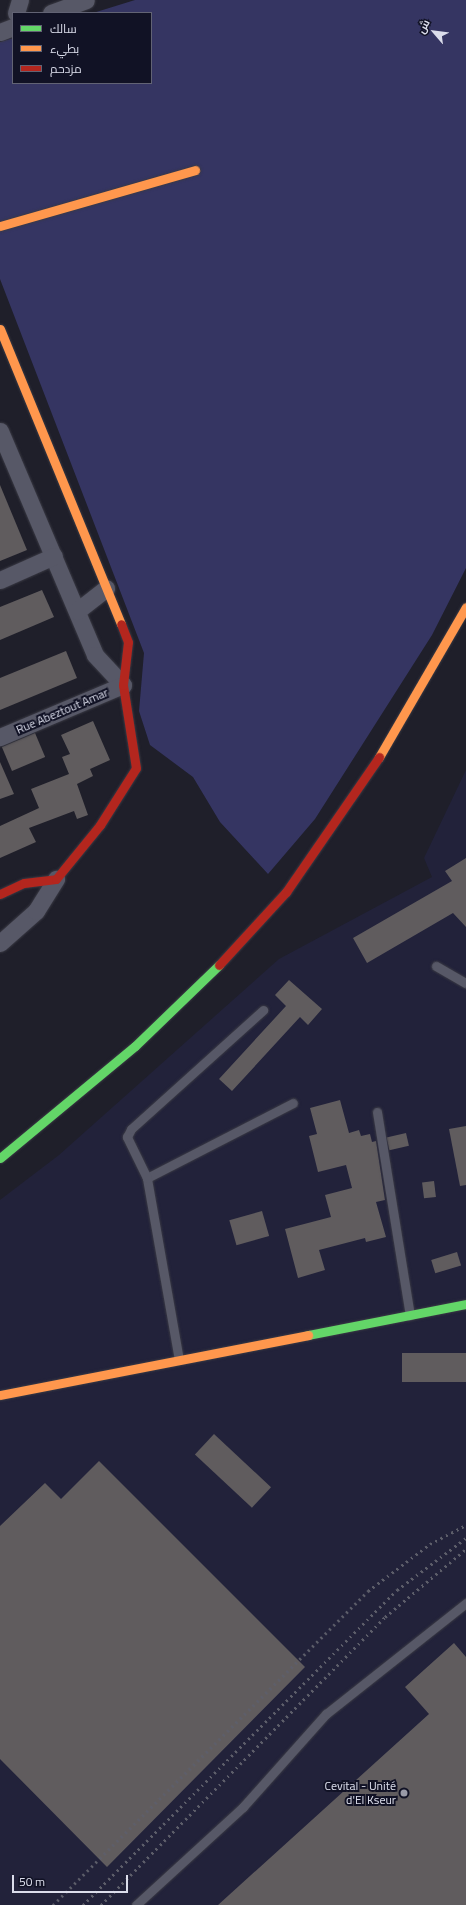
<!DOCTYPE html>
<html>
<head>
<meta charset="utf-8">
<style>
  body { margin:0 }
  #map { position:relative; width:466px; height:1905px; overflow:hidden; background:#1f1f2a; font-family:Georgia,Cairo,serif }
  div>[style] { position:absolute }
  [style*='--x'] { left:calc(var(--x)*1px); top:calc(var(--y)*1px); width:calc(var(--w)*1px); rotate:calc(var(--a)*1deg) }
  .built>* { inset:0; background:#22223a }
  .green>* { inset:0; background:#353562 }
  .building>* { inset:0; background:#605c5e; transform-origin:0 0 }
  .roads { filter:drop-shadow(0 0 1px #3a3a44) drop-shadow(0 0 1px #3a3a44) }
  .lane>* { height:9px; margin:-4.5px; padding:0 4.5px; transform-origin:4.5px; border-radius:4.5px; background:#575867 }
  .street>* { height:17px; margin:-8.5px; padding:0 8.5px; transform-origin:8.5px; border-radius:8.5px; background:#575867 }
  .fast>* { height:9px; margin:-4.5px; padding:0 4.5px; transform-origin:4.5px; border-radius:4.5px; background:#63d668 }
  .slow>* { height:9px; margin:-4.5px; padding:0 4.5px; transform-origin:4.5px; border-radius:4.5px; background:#ff974d }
  .jam>* { height:9px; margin:-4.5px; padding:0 4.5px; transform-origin:4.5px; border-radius:4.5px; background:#b3261e }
  .rail>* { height:3px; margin-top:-1.5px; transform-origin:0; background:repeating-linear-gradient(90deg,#5d5e6a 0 2px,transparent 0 6px) }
  .dots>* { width:11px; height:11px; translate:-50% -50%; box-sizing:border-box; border:2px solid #111225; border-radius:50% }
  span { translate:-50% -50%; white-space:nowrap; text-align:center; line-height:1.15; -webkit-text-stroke:4px #111225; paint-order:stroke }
  .street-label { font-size:12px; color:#dbddeb }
  .poi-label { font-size:12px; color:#dbddeb }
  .right { translate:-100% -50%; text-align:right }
  .legend { position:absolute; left:12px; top:12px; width:140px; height:72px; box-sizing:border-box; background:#111225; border:1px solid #626374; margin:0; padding:5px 7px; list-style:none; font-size:12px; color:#dbddeb }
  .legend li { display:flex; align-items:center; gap:8px; height:20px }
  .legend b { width:20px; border:1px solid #626374 }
  .north { position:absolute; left:414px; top:12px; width:40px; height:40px; -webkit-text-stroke:3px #111225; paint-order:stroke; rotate:298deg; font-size:11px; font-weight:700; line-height:16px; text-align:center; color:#dbddeb }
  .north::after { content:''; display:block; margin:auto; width:14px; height:18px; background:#dbddeb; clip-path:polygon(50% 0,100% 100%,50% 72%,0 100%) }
  .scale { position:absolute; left:12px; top:1875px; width:116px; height:18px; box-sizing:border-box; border:2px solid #dbddeb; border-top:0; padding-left:5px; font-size:12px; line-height:14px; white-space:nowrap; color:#dbddeb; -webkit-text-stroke:3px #111225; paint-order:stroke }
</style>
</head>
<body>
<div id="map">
  <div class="built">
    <div style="clip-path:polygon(466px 770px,466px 1905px,0 1905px,0 1200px,59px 1155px,279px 959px,432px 877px,424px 858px)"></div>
  </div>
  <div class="green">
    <div style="clip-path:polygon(135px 0,466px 0,466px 568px,432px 635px,315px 819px,268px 874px,220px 822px,193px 777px,150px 745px,139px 711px,144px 653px,0 279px,0 42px,13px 38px,13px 83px,151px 83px,151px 13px,93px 13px)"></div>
  </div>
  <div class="building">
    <div style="clip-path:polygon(0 485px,27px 550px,0 561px)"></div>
    <div style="clip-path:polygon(42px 590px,54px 617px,0 640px,0 607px)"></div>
    <div style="clip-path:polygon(66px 651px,77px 678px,0 710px,0 678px)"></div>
    <div style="clip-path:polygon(93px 721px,110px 760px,90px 769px,93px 776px,77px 784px,88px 815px,77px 819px,74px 811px,29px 828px,36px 842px,0 858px,0 826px,39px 808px,31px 789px,69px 774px,62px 757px,70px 754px,61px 735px)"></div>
    <div style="left:35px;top:733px;width:26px;height:36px;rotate:67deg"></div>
    <div style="clip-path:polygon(0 762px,14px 794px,0 799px)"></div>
    <div style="clip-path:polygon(466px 858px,466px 927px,453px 913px,367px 963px,353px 938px,452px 881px,445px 871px)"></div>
    <div style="clip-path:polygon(289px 980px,322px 1009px,308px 1025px,300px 1017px,232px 1091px,219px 1079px,286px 1006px,275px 995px)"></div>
    <div style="clip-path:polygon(340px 1100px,349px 1133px,359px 1130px,361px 1136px,370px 1134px,372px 1142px,376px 1141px,385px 1200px,376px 1202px,386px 1237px,366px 1242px,365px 1238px,319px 1250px,325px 1270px,298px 1278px,285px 1229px,331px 1217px,325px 1195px,352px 1188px,346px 1165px,318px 1172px,309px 1136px,317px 1134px,310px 1108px)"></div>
    <div style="clip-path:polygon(466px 1126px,466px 1185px,460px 1186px,449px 1129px)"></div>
    <div style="left:406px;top:1133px;width:13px;height:20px;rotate:77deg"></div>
    <div style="left:434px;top:1181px;width:16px;height:12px;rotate:83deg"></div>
    <div style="left:262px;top:1211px;width:26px;height:34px;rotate:74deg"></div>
    <div style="left:457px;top:1252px;width:14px;height:27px;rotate:73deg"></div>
    <div style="left:466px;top:1353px;width:29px;height:64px;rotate:90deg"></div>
    <div style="left:214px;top:1434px;width:78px;height:28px;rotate:43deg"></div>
    <div style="clip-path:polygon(99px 1461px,305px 1667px,107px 1867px,0 1759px,0 1526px,45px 1483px,61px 1499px)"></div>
    <div style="clip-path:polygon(454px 1643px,466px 1657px,466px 1905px,218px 1905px,429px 1714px,405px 1687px)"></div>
  </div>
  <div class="roads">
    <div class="lane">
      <div style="--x:436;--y:966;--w:34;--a:30"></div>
      <div style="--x:377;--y:1112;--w:206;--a:80.8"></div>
      <div style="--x:147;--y:1178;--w:164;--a:-27.2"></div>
      <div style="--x:179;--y:1360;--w:185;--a:-100"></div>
      <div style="--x:147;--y:1178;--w:46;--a:-116"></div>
      <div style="--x:127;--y:1137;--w:9;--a:-63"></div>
      <div style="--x:131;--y:1129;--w:178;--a:-42"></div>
      <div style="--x:136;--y:1905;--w:145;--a:-42.5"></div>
      <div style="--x:243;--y:1807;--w:125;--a:-48.3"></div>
      <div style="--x:326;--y:1714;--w:179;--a:-38.4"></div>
    </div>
    <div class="street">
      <div style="--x:16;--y:13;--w:14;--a:-73"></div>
      <div style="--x:51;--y:13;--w:37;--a:-20"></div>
      <div style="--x:0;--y:32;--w:14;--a:-21"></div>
      <div style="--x:0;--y:431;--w:243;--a:67"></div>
      <div style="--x:95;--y:655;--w:41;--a:47"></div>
      <div style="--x:123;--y:685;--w:134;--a:157.1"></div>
      <div style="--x:0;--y:580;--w:59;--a:-24"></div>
      <div style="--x:77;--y:611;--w:37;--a:-38"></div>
      <div style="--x:0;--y:943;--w:48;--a:-41.6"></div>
      <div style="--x:36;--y:911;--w:38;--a:-58"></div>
    </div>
    <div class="fast">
      <div style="--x:0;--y:1158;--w:175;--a:-39.7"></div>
      <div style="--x:135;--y:1046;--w:117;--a:-44"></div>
      <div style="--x:308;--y:1335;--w:161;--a:-11.1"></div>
    </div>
    <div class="slow">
      <div style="--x:0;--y:226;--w:203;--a:-16"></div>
      <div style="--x:0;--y:329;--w:319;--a:67.7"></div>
      <div style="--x:379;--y:757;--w:173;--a:-59.9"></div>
      <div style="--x:0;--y:1395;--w:314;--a:-11"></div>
    </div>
    <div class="jam">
      <div style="--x:0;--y:894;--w:26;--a:-25"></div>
      <div style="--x:24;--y:883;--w:32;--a:-7"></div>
      <div style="--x:56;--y:879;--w:70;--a:-50.8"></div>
      <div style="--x:100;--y:825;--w:67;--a:-57.7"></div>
      <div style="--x:136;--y:768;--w:84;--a:-98.9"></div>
      <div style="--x:123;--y:685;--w:43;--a:-83.4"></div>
      <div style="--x:128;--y:642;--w:19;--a:-111"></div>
      <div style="--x:219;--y:965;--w:99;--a:-47.5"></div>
      <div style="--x:286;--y:892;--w:164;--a:-55.4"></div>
    </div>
  </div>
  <div class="rail">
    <div style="--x:53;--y:1905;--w:445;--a:-44.9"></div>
    <div style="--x:368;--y:1591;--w:78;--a:-37.2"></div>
    <div style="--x:430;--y:1544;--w:41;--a:-27.8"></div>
    <div style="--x:83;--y:1905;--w:445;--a:-45.1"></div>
    <div style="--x:397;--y:1590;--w:86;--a:-37"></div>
    <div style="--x:101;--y:1905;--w:404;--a:-45.4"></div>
    <div style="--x:385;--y:1617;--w:106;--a:-40"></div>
  </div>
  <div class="dots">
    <div style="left:404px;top:1793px;background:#999aa7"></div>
  </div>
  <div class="street-label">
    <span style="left:62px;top:711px;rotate:-23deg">Rue Abeztout Amar</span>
  </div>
  <div class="poi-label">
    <span class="right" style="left:396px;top:1793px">Cevital - Unité<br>d'El Kseur</span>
  </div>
  <ul class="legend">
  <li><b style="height:5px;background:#63d668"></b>سالك</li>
  <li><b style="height:5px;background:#ff974d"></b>بطيء</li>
  <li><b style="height:5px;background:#b3261e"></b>مزدحم</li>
  </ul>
  <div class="north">ش</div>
  <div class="scale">50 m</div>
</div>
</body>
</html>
